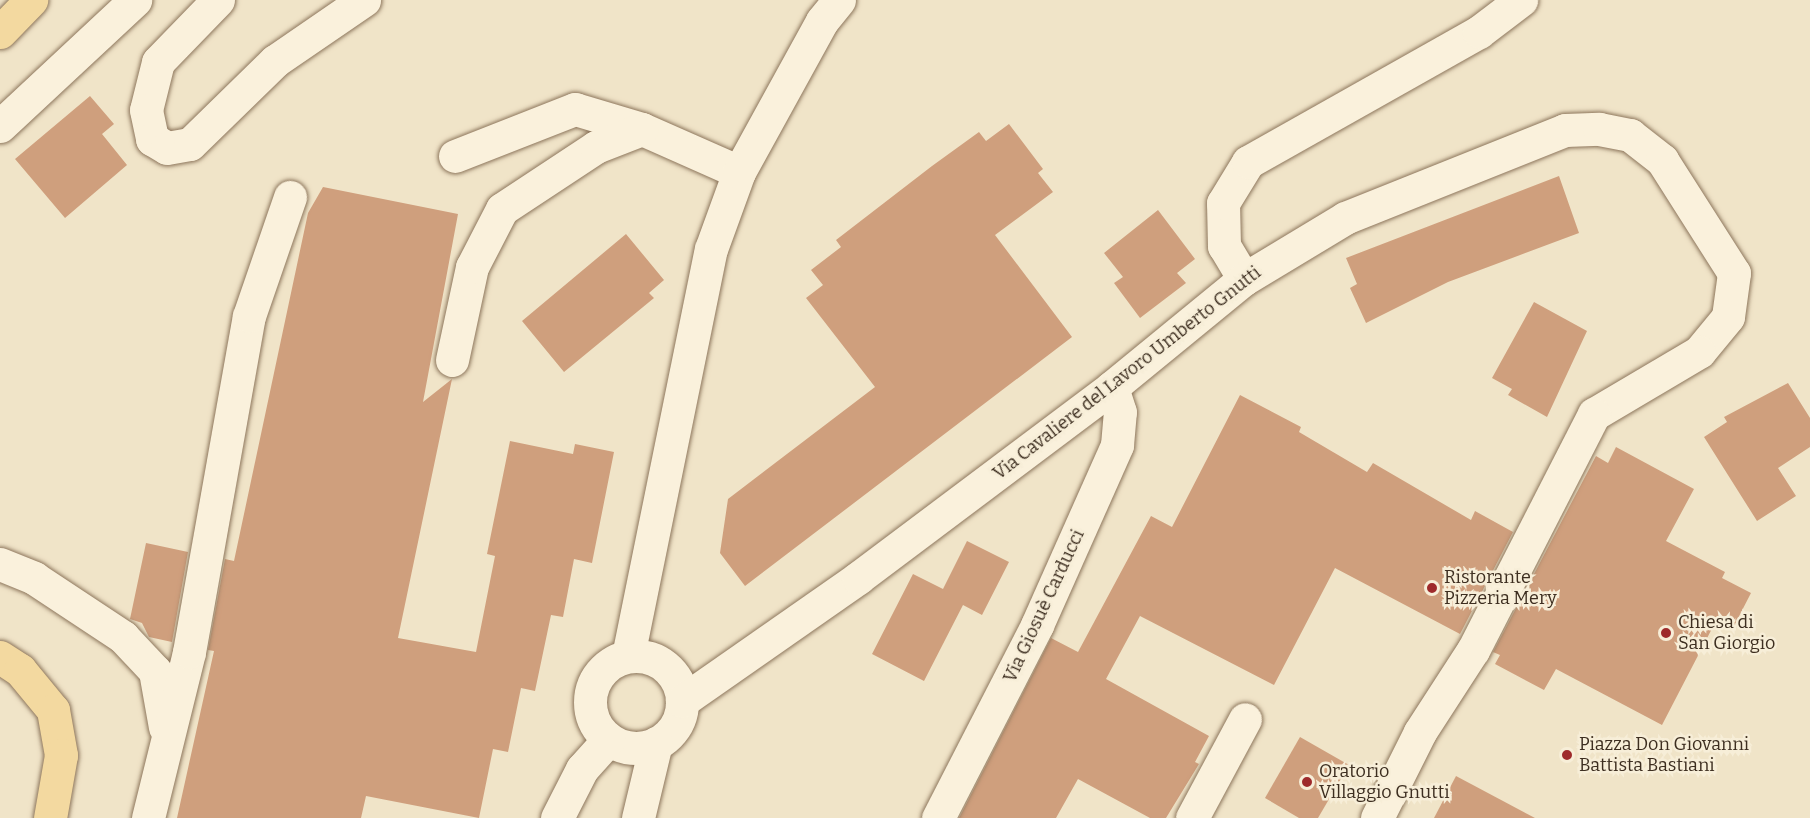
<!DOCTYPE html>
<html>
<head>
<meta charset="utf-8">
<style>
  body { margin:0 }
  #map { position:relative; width:1810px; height:818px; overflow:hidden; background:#f0e4c8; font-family:Bitter,serif }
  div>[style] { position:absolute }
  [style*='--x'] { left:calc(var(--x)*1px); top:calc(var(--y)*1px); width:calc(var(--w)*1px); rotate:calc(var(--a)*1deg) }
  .building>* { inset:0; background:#cf9f7d }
  .roads { filter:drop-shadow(0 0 2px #8d765c) drop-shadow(0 0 2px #8d765c) }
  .minor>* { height:33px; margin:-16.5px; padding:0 16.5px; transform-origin:16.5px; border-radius:16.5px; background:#faf1dc }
  .minor>.ring { margin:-16.5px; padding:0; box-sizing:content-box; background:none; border:33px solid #faf1dc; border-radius:50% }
  .major>* { height:33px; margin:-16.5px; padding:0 16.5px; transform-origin:16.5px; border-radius:16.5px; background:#f3d9a0 }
  .dots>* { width:16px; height:16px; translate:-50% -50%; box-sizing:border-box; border:3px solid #f7eed8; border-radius:50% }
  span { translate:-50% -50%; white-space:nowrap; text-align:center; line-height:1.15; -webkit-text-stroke:5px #f7eed8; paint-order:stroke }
  .street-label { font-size:18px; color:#3d2e20 }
  .poi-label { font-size:18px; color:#3d2e20 }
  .left { translate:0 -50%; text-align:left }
</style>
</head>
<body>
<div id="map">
  <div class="building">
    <div style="clip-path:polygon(90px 96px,114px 124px,102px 134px,127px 165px,65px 218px,15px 159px)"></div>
    <div style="clip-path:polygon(1009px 124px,1043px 169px,1038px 173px,1053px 192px,995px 235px,1072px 337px,745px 586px,720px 553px,728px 499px,875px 387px,806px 298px,823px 285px,811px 270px,841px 247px,836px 240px,932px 166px,979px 132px,986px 141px)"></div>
    <div style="clip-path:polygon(1559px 176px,1579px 233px,1448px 282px,1366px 323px,1350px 288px,1357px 284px,1346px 258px)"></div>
    <div style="clip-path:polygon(323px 187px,458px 214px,423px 402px,452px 379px,398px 638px,476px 652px,495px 556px,487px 554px,510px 441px,573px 454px,575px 444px,614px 452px,592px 563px,574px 559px,563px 617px,551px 615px,535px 691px,521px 688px,508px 752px,493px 749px,479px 818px,366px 796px,361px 818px,177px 818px,214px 651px,208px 650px,225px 559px,234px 561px,308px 213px)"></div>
    <div style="clip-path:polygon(1158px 210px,1195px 259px,1177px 273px,1186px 283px,1140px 318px,1114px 283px,1123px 277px,1104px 253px)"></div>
    <div style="clip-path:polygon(626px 234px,664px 280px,649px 293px,654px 298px,564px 372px,522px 321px)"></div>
    <div style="clip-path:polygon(1534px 302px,1587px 331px,1547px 417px,1508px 395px,1512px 389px,1492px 378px)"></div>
    <div style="clip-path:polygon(1788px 383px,1810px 418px,1810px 447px,1778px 468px,1796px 496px,1757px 521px,1704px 437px,1727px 422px,1724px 417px)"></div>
    <div style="clip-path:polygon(1240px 395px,1301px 427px,1299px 432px,1367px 472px,1373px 463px,1471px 520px,1475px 511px,1513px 532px,1460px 634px,1335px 568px,1274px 685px,1140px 616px,1106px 679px,1209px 736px,1195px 762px,1199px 764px,1166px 818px,1150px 818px,1078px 779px,1056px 818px,959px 818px,1051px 638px,1078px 652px,1151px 516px,1172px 527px)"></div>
    <div style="clip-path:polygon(1616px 447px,1694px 489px,1666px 541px,1725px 572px,1722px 578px,1751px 593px,1734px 626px,1718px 617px,1662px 725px,1556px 669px,1544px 690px,1495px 664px,1500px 655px,1493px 652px,1596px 456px,1608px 463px)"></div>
    <div style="clip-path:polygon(967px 541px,1009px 562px,982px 615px,963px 605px,924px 681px,872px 654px,913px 574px,943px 589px)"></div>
    <div style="clip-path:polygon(146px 543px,188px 552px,172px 642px,149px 637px,142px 623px,130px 619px)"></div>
    <div style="clip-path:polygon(1300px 737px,1349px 765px,1318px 818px,1299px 818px,1265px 798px)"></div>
    <div style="clip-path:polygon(1456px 776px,1535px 818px,1434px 818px)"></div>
  </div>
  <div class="roads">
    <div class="minor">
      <div style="--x:218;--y:0;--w:86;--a:134.1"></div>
      <div style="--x:158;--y:62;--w:49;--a:104"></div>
      <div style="--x:146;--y:110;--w:30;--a:78"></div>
      <div style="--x:152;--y:139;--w:17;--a:31"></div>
      <div style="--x:167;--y:148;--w:23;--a:-10"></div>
      <div style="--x:190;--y:144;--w:119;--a:-44.3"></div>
      <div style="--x:275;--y:61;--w:108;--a:-34.4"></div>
      <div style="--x:0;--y:126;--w:185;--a:-43"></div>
      <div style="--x:455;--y:156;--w:129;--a:-21.4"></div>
      <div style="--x:575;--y:109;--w:70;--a:16.6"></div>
      <div style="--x:642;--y:129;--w:106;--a:23.9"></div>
      <div style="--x:1244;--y:279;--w:39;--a:-121"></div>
      <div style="--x:1224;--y:246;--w:43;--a:-91.3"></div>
      <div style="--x:1223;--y:203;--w:48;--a:-58.6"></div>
      <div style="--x:1248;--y:162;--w:265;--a:-29.4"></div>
      <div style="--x:1479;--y:32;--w:53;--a:-37.3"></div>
      <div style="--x:452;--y:360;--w:95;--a:-77.9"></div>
      <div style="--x:472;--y:267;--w:65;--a:-62.7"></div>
      <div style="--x:502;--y:209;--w:113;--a:-33.4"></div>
      <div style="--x:596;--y:147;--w:49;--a:-21.4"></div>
      <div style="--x:0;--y:564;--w:37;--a:22"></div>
      <div style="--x:34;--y:578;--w:107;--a:33.5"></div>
      <div style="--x:123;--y:637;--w:47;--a:46.7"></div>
      <div style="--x:155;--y:671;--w:57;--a:79.9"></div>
      <div style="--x:628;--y:656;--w:415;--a:-78.5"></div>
      <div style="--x:711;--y:249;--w:82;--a:-70"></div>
      <div style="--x:739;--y:172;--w:172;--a:-61.2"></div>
      <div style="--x:822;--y:21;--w:27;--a:-51"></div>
      <div class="ring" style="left:590px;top:656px;width:59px;height:59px"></div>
      <div style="--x:682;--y:701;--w:215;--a:-34.9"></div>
      <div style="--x:858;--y:578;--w:318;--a:-36.9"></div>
      <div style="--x:1112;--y:387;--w:171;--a:-39.3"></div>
      <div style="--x:1244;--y:279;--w:118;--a:-31.1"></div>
      <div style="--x:1345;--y:218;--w:237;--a:-21.8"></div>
      <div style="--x:1565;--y:130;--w:34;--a:-2"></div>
      <div style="--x:1599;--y:129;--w:32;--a:11"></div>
      <div style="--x:1630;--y:135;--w:41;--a:38"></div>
      <div style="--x:1662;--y:160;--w:134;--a:57.5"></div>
      <div style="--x:1734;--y:273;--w:44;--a:97.8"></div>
      <div style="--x:1728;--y:317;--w:45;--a:129.6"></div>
      <div style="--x:1699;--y:352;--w:122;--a:149.4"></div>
      <div style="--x:1594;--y:414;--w:265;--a:117.1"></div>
      <div style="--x:1473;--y:650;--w:98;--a:122.9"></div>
      <div style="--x:1420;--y:732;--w:96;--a:116.6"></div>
      <div style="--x:148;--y:818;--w:171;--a:-76.1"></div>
      <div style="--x:189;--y:652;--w:341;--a:-79.9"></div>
      <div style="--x:249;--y:316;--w:126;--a:-71"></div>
      <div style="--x:557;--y:818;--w:55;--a:-63"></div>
      <div style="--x:582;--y:769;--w:40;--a:-48"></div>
      <div style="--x:638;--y:818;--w:77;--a:-76.5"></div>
      <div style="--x:938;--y:818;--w:217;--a:-62.8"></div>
      <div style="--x:1037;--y:625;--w:197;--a:-66"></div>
      <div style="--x:1117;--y:445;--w:33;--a:-85"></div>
      <div style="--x:1120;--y:412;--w:26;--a:-108"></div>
      <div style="--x:1192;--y:818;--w:112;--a:-61.8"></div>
    </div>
    <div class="major">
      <div style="--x:0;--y:32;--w:45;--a:-45.9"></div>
      <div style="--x:0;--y:657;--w:24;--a:33"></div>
      <div style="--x:20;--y:670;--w:52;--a:50.5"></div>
      <div style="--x:53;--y:710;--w:46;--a:79.9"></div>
      <div style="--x:61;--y:755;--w:64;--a:99.9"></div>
    </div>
  </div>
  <div class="dots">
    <div style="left:1432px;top:588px;background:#9e2a2b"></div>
    <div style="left:1666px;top:633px;background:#9e2a2b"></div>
    <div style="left:1567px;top:755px;background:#9e2a2b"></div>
    <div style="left:1307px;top:782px;background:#9e2a2b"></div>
  </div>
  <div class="street-label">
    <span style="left:1127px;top:373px;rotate:-38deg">Via Cavaliere del Lavoro Umberto Gnutti</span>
    <span style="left:1044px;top:606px;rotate:-65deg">Via Giosuè Carducci</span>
  </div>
  <div class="poi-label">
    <span class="left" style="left:1444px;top:588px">Ristorante<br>Pizzeria Mery</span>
    <span class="left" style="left:1678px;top:633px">Chiesa di<br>San Giorgio</span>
    <span class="left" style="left:1579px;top:755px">Piazza Don Giovanni<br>Battista Bastiani</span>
    <span class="left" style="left:1319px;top:782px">Oratorio<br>Villaggio Gnutti</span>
  </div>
</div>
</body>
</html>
